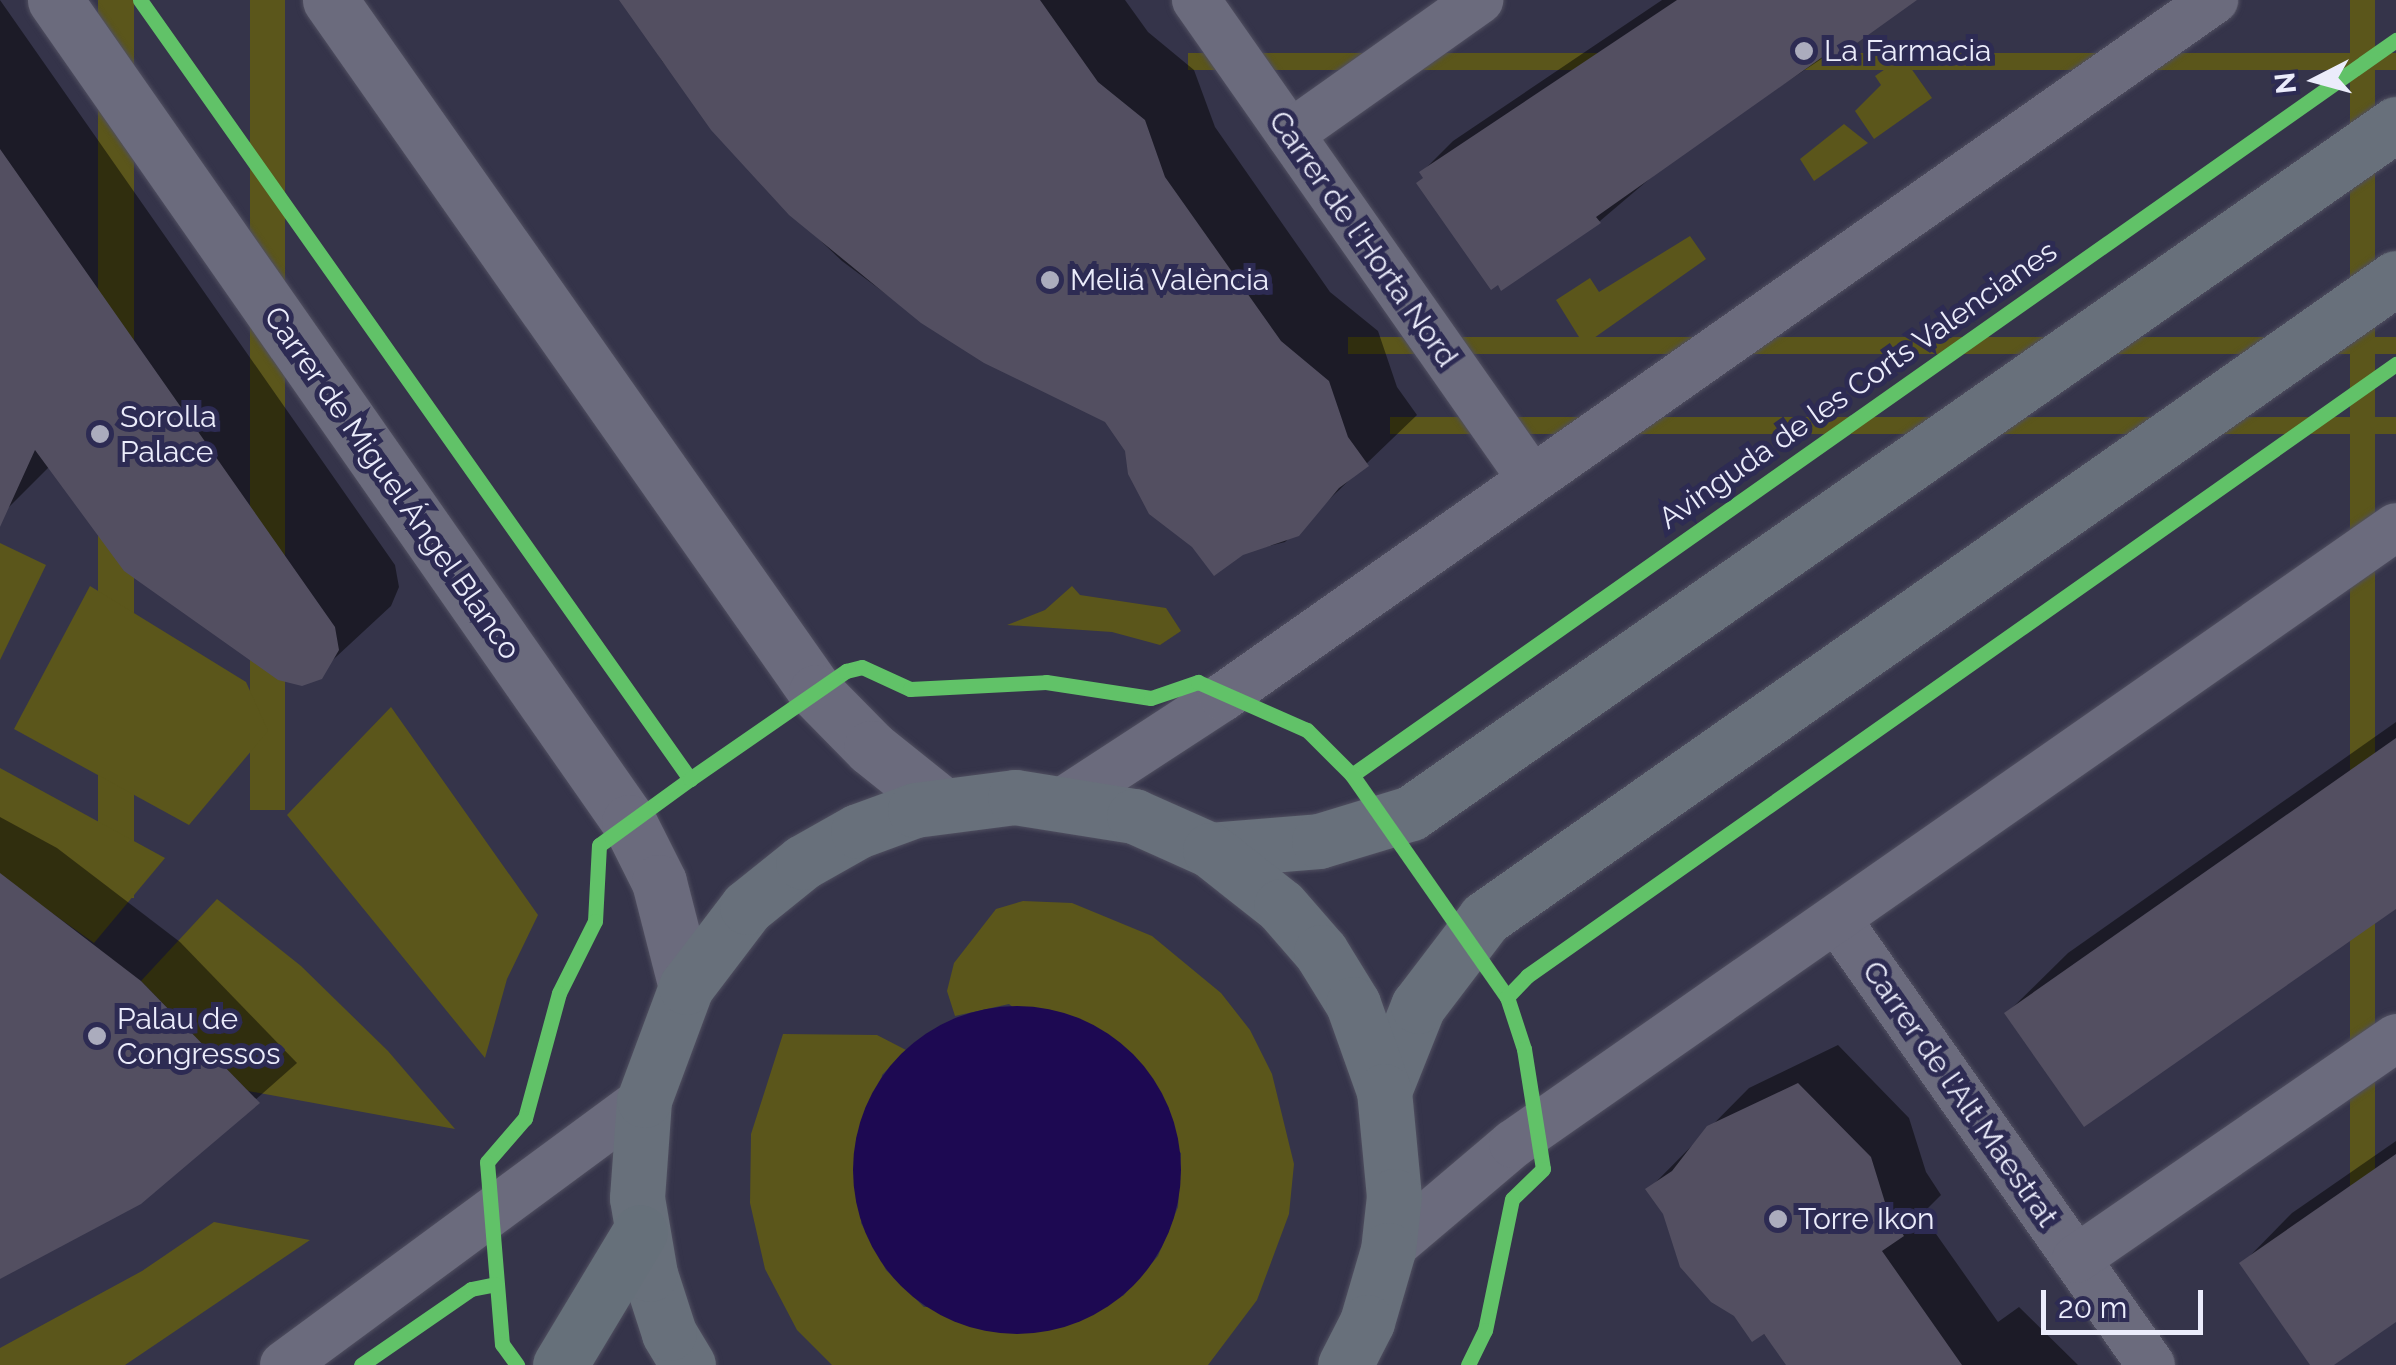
<!DOCTYPE html>
<html>
<head>
<meta charset="utf-8">
<style>
  body { margin:0 }
  #map { position:relative; width:2396px; height:1365px; overflow:hidden; background:#35344a; font-family:Raleway,sans-serif }
  div>[style] { position:absolute }
  [style*='--x'] { left:calc(var(--x)*1px); top:calc(var(--y)*1px); width:calc(var(--w)*1px); rotate:calc(var(--a)*1deg) }
  .green>* { inset:0; background:#5b561b; transform-origin:0 0 }
  .water>* { inset:0; background:#1d0952 }
  .round { border-radius:50% }
  .shadow>* { inset:0; background:#0007 }
  .building>* { inset:0; background:#534f61 }
  .roads { filter:drop-shadow(0 0 2px #504f60) drop-shadow(0 0 2px #504f60) }
  .minor>* { height:48px; margin:-24px; padding:0 24px; transform-origin:24px; border-radius:24px; background:#6b6b7d }
  .tertiary>* { height:55px; margin:-27.5px; padding:0 27.5px; transform-origin:27.5px; border-radius:27.5px; background:#6b6b7d }
  .primary>* { height:55px; margin:-27.5px; padding:0 27.5px; transform-origin:27.5px; border-radius:27.5px; background:#68707b }
  .trunk>* { height:55px; margin:-27.5px; padding:0 27.5px; transform-origin:27.5px; border-radius:27.5px; background:#66707a }
  .cycleway>* { height:15px; margin:-7.5px; padding:0 7.5px; transform-origin:7.5px; border-radius:7.5px; background:#61c268 }
  .dots>* { width:28px; height:28px; translate:-50% -50%; box-sizing:border-box; border:5px solid #2d2b53; border-radius:50% }
  span { translate:-50% -50%; white-space:nowrap; text-align:center; line-height:1.15; -webkit-text-stroke:10px #2d2b53; paint-order:stroke }
  .poi-label { font-size:30px; color:#ebecfb }
  .left { translate:0 -50%; text-align:left }
  .street-label { font-size:30px; color:#ebecfb }
  .north { position:absolute; left:2266px; top:30px; width:100px; height:100px; -webkit-text-stroke:8px #2d2b53; paint-order:stroke; rotate:264deg; font-size:28px; font-weight:700; line-height:40px; text-align:center; color:#ebecfb }
  .north::after { content:''; display:block; margin:auto; width:35px; height:45px; background:#ebecfb; clip-path:polygon(50% 0,100% 100%,50% 72%,0 100%) }
  .scale { position:absolute; left:2041px; top:1290px; width:162px; height:45px; box-sizing:border-box; border:5px solid #ebecfb; border-top:0; padding-left:12px; font-size:30px; line-height:35px; white-space:nowrap; color:#ebecfb; -webkit-text-stroke:8px #2d2b53; paint-order:stroke }
</style>
</head>
<body>
<div id="map">
  <div class="green">
    <div style="left:98px;top:0;width:36px;height:898px"></div>
    <div style="left:250px;top:0;width:35px;height:810px"></div>
    <div style="left:2350px;top:0;width:25px;height:1213px"></div>
    <div style="left:2396px;top:53px;width:17px;height:1208px;rotate:90deg"></div>
    <div style="clip-path:polygon(1903px 57px,1932px 98px,1874px 139px,1855px 111px,1881px 85px,1875px 76px)"></div>
    <div style="clip-path:polygon(1844px 124px,1868px 143px,1814px 181px,1800px 159px)"></div>
    <div style="clip-path:polygon(1690px 236px,1706px 259px,1584px 345px,1556px 300px,1590px 278px,1599px 292px)"></div>
    <div style="left:2396px;top:337px;width:17px;height:1048px;rotate:90deg"></div>
    <div style="left:2396px;top:417px;width:17px;height:1006px;rotate:90deg"></div>
    <div style="clip-path:polygon(0 543px,46px 565px,0 660px)"></div>
    <div style="clip-path:polygon(90px 586px,246px 682px,268px 731px,189px 825px,14px 729px)"></div>
    <div style="clip-path:polygon(1072px 586px,1080px 595px,1166px 608px,1181px 631px,1160px 645px,1112px 632px,1007px 625px,1045px 610px)"></div>
    <div style="clip-path:polygon(391px 707px,538px 915px,507px 979px,485px 1058px,287px 815px)"></div>
    <div style="clip-path:polygon(0 768px,165px 858px,94px 943px,0 876px)"></div>
    <div style="clip-path:polygon(217px 899px,301px 966px,388px 1051px,455px 1129px,248px 1091px,141px 981px)"></div>
    <div style="clip-path:polygon(1023px 901px,1072px 903px,1152px 936px,1221px 993px,1250px 1030px,1272px 1074px,1294px 1164px,1289px 1214px,1257px 1300px,1208px 1365px,832px 1365px,797px 1330px,765px 1269px,750px 1203px,751px 1134px,783px 1034px,877px 1035px,906px 1050px,882px 1075px,861px 1223px,886px 1270px,924px 1307px,1123px 1296px,1158px 1256px,1178px 1207px,1181px 1153px,1009px 1004px,955px 1016px,947px 991px,954px 963px,996px 909px)"></div>
    <div style="clip-path:polygon(214px 1222px,310px 1240px,125px 1365px,0 1365px,0 1348px,142px 1271px)"></div>
  </div>
  <div class="water">
    <div class="round" style="left:853px;top:1006px;width:328px;height:328px"></div>
  </div>
  <div class="shadow">
    <div style="clip-path:polygon(0 0,395px 565px,399px 587px,391px 606px,309px 682px,50px 466px,6px 510px,0 508px)"></div>
    <div style="clip-path:polygon(626px 0,1125px 0,1148px 32px,1194px 70px,1215px 127px,1330px 292px,1378px 331px,1397px 387px,1417px 415px,1285px 542px,1242px 553px,1106px 420px,922px 321px,842px 261px,767px 190px,662px 61px)"></div>
    <div style="clip-path:polygon(1662px 0,1910px 0,1680px 153px,1600px 221px,1502px 287px,1422px 172px,1453px 141px)"></div>
    <div style="clip-path:polygon(2396px 722px,2396px 906px,2007px 1013px,2068px 953px)"></div>
    <div style="clip-path:polygon(0 817px,57px 848px,180px 942px,297px 1063px,140px 1202px,0 1274px)"></div>
    <div style="clip-path:polygon(1838px 1045px,1909px 1118px,1926px 1172px,1941px 1195px,1922px 1214px,1998px 1322px,2019px 1307px,2078px 1365px,1789px 1365px,1666px 1213px,1649px 1189px,1749px 1088px)"></div>
    <div style="clip-path:polygon(2396px 1141px,2396px 1319px,2330px 1365px,2313px 1365px,2243px 1263px,2292px 1213px)"></div>
  </div>
  <div class="building">
    <div style="clip-path:polygon(619px 0,1040px 0,1098px 82px,1145px 120px,1165px 177px,1281px 341px,1329px 381px,1348px 437px,1369px 466px,1339px 488px,1299px 536px,1243px 555px,1214px 576px,1192px 547px,1149px 514px,1128px 474px,1125px 451px,1105px 422px,984px 363px,921px 323px,789px 215px,711px 130px)"></div>
    <div style="clip-path:polygon(1677px 0,1917px 0,1836px 58px,1831px 51px,1596px 217px,1601px 223px,1501px 291px,1498px 285px,1491px 290px,1416px 183px,1423px 178px,1419px 172px)"></div>
    <div style="clip-path:polygon(0 149px,335px 627px,339px 650px,322px 679px,302px 686px,278px 680px,124px 571px,35px 450px,0 527px)"></div>
    <div style="clip-path:polygon(2396px 738px,2396px 909px,2084px 1127px,2004px 1013px)"></div>
    <div style="clip-path:polygon(0 873px,141px 981px,260px 1103px,141px 1204px,0 1279px)"></div>
    <div style="clip-path:polygon(1798px 1083px,1871px 1157px,1888px 1212px,1904px 1236px,1882px 1251px,1962px 1365px,1786px 1365px,1764px 1334px,1752px 1342px,1734px 1316px,1711px 1302px,1680px 1267px,1663px 1214px,1645px 1189px,1672px 1171px,1707px 1126px)"></div>
    <div style="clip-path:polygon(2396px 1154px,2396px 1322px,2334px 1365px,2310px 1365px,2239px 1263px)"></div>
  </div>
  <div class="roads">
    <div class="minor">
      <div style="--x:1196;--y:0;--w:584;--a:54.98"></div>
      <div style="--x:1290;--y:134;--w:232;--a:-35.3"></div>
      <div style="--x:1065;--y:800;--w:189;--a:-33.1"></div>
      <div style="--x:1223;--y:697;--w:1212;--a:-35.12"></div>
      <div style="--x:1838;--y:921;--w:543;--a:54.82"></div>
      <div style="--x:1388;--y:1250;--w:164;--a:-40.3"></div>
      <div style="--x:1513;--y:1144;--w:1077;--a:-34.94"></div>
      <div style="--x:2076;--y:1259;--w:389;--a:-34.6"></div>
      <div style="--x:284;--y:1365;--w:447;--a:-36.4"></div>
    </div>
    <div class="tertiary">
      <div style="--x:55;--y:0;--w:1003;--a:55.07"></div>
      <div style="--x:629;--y:822;--w:67;--a:63.4"></div>
      <div style="--x:659;--y:882;--w:108;--a:75.6"></div>
      <div style="--x:330;--y:0;--w:846;--a:54.92"></div>
      <div style="--x:816;--y:692;--w:78;--a:45.5"></div>
      <div style="--x:871;--y:748;--w:90;--a:38.7"></div>
    </div>
    <div class="primary">
      <div style="--x:1210;--y:850;--w:109;--a:-4.7"></div>
      <div style="--x:1319;--y:841;--w:96;--a:-16.9"></div>
      <div style="--x:1411;--y:813;--w:1202;--a:-34.97"></div>
      <div style="--x:1384;--y:1091;--w:92;--a:-68.2"></div>
      <div style="--x:1418;--y:1006;--w:111;--a:-52.7"></div>
      <div style="--x:1485;--y:918;--w:1113;--a:-35.09"></div>
      <div style="--x:688;--y:1365;--w:37;--a:-121"></div>
      <div style="--x:669;--y:1333;--w:62;--a:-107.9"></div>
      <div style="--x:650;--y:1274;--w:77;--a:-99.7"></div>
      <div style="--x:637;--y:1198;--w:98;--a:-85.9"></div>
      <div style="--x:644;--y:1100;--w:121;--a:-69.6"></div>
      <div style="--x:686;--y:987;--w:101;--a:-52.7"></div>
      <div style="--x:747;--y:907;--w:72;--a:-38.8"></div>
      <div style="--x:803;--y:862;--w:63;--a:-29.4"></div>
      <div style="--x:858;--y:831;--w:61;--a:-20.2"></div>
      <div style="--x:915;--y:810;--w:101;--a:-7.4"></div>
      <div style="--x:1015;--y:797;--w:121;--a:9.1"></div>
      <div style="--x:1134;--y:816;--w:83;--a:24.1"></div>
      <div style="--x:1210;--y:850;--w:90;--a:38.3"></div>
      <div style="--x:1281;--y:906;--w:61;--a:49"></div>
      <div style="--x:1321;--y:952;--w:61;--a:58.4"></div>
      <div style="--x:1353;--y:1004;--w:92;--a:70.4"></div>
      <div style="--x:1384;--y:1091;--w:105;--a:84.6"></div>
      <div style="--x:1394;--y:1196;--w:54;--a:96.3"></div>
      <div style="--x:1388;--y:1250;--w:75;--a:106.3"></div>
      <div style="--x:1367;--y:1322;--w:48;--a:117.1"></div>
    </div>
    <div class="trunk">
      <div style="--x:560;--y:1365;--w:155;--a:-59"></div>
    </div>
  </div>
  <div class="cycleway">
    <div style="--x:140;--y:0;--w:954;--a:54.78"></div>
    <div style="--x:690;--y:779;--w:112;--a:144"></div>
    <div style="--x:599;--y:845;--w:76;--a:93"></div>
    <div style="--x:595;--y:921;--w:80;--a:116.6"></div>
    <div style="--x:559;--y:993;--w:130;--a:105.2"></div>
    <div style="--x:525;--y:1118;--w:58;--a:130.8"></div>
    <div style="--x:487;--y:1162;--w:183;--a:85.3"></div>
    <div style="--x:502;--y:1344;--w:26;--a:54"></div>
    <div style="--x:1352;--y:775;--w:1277;--a:-35.15"></div>
    <div style="--x:690;--y:779;--w:190;--a:-34.7"></div>
    <div style="--x:846;--y:671;--w:16;--a:-14"></div>
    <div style="--x:862;--y:667;--w:53;--a:24.6"></div>
    <div style="--x:910;--y:689;--w:136;--a:-2.9"></div>
    <div style="--x:1046;--y:682;--w:106;--a:8.7"></div>
    <div style="--x:1151;--y:698;--w:50;--a:-18.8"></div>
    <div style="--x:1198;--y:682;--w:119;--a:23.8"></div>
    <div style="--x:1307;--y:730;--w:64;--a:45"></div>
    <div style="--x:1352;--y:775;--w:271;--a:55.1"></div>
    <div style="--x:1507;--y:997;--w:55;--a:71.9"></div>
    <div style="--x:1524;--y:1049;--w:121;--a:81"></div>
    <div style="--x:1543;--y:1169;--w:43;--a:135.9"></div>
    <div style="--x:1512;--y:1199;--w:134;--a:101.6"></div>
    <div style="--x:1485;--y:1330;--w:39;--a:116"></div>
    <div style="--x:1507;--y:997;--w:29;--a:-46"></div>
    <div style="--x:1527;--y:976;--w:1063;--a:-35.16"></div>
    <div style="--x:361;--y:1365;--w:134;--a:-34.6"></div>
    <div style="--x:471;--y:1289;--w:25;--a:-11"></div>
  </div>
  <div class="dots">
    <div style="left:1804px;top:51px;background:#abacbd"></div>
    <div style="left:1050px;top:280px;background:#abacbd"></div>
    <div style="left:100px;top:434px;background:#abacbd"></div>
    <div style="left:97px;top:1036px;background:#abacbd"></div>
    <div style="left:1778px;top:1219px;background:#abacbd"></div>
  </div>
  <div class="poi-label">
    <span class="left" style="left:1824px;top:51px">La Farmacia</span>
    <span class="left" style="left:1070px;top:280px">Meliá València</span>
    <span class="left" style="left:120px;top:434px">Sorolla<br>Palace</span>
    <span class="left" style="left:117px;top:1036px">Palau de<br>Congressos</span>
    <span class="left" style="left:1798px;top:1219px">Torre Ikon</span>
  </div>
  <div class="street-label">
    <span style="left:1363px;top:239px;rotate:55deg">Carrer de l'Horta Nord</span>
    <span style="left:1858px;top:385px;rotate:-35deg">Avinguda de les Corts Valencianes</span>
    <span style="left:392px;top:483px;rotate:55deg">Carrer de Miguel Ángel Blanco</span>
    <span style="left:1960px;top:1094px;rotate:55deg">Carrer de l'Alt Maestrat</span>
  </div>
  <div class="north">N</div>
  <div class="scale">20 m</div>
</div>
</body>
</html>
